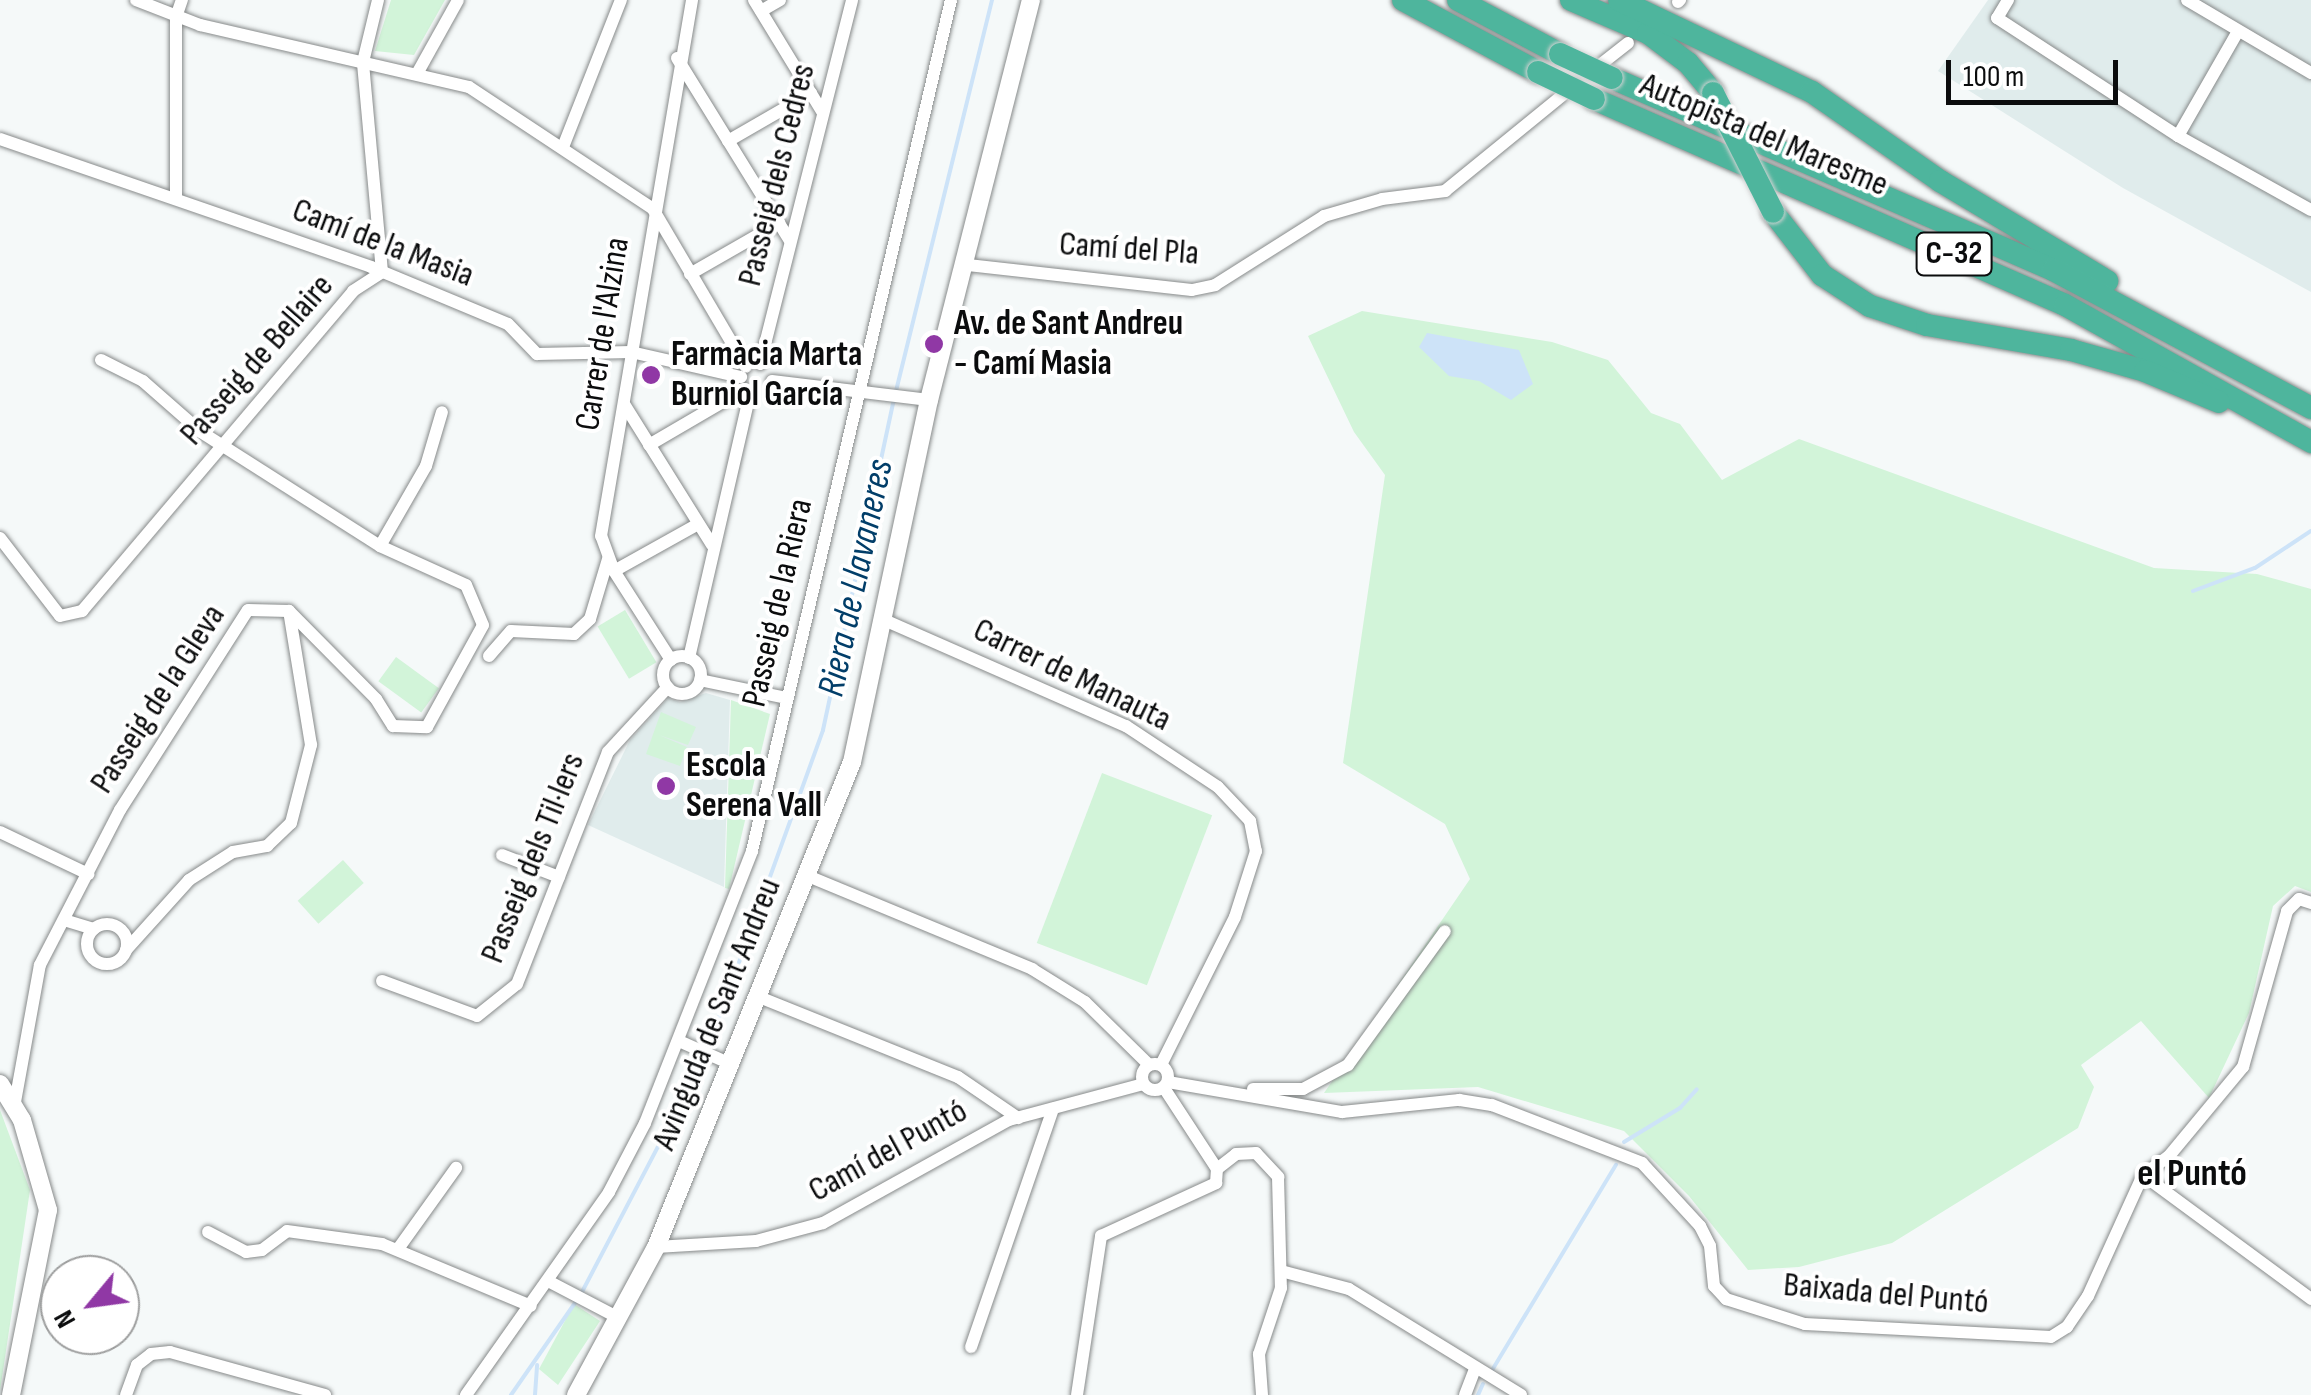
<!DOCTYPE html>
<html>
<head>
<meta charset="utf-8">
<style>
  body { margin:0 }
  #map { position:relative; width:2311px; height:1395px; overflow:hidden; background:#f5f9f9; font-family:"Sofia Sans Condensed",sans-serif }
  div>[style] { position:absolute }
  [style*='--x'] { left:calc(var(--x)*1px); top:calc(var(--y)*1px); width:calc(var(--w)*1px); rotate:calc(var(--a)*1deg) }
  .built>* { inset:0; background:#e0ecec }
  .green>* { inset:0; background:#d2f4d9; transform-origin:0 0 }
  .water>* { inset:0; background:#cde3f8 }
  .stream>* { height:4px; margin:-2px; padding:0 2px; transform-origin:2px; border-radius:2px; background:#cde3f8 }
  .roads { filter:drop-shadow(0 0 2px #878a8a) drop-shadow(0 0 2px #878a8a) }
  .street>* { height:12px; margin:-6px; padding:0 6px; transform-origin:6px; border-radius:6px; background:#fff }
  .street>.ring { margin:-6px; padding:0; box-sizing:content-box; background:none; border:12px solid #fff; border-radius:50% }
  .secondary>* { height:18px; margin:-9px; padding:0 9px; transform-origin:9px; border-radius:9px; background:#fff }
  .highway>* { height:22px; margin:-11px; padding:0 11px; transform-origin:11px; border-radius:11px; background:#4eb59d }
  .bridges { filter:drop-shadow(0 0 2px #d3d3d3) drop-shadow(0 0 2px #d3d3d3) }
  .highway-bridge>* { height:22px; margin:-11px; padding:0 11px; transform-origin:11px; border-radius:11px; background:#4eb59d }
  .dots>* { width:28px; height:28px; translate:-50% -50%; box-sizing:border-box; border:5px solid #fff; border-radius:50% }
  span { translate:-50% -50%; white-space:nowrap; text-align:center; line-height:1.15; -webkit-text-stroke:8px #fff; paint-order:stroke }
  .shield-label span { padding:2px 8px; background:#fff; border:2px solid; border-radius:8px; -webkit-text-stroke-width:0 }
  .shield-label { font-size:32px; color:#0b0c0d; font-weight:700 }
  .street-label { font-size:35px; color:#0b0c0d }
  .poi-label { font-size:35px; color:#0b0c0d; font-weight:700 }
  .left { translate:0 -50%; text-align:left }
  .water-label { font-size:38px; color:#023e69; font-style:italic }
  .neighbourhood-label { font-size:38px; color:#0b0c0d; font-weight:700 }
  .north { position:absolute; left:40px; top:1255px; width:100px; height:100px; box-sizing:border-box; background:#fff; border:2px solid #9d9e9e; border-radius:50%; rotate:241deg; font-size:28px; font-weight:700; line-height:40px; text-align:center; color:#0b0c0d }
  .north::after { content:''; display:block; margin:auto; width:35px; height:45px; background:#9038a5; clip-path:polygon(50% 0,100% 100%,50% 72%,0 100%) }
  .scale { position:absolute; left:1946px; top:60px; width:172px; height:45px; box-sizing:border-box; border:5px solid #0b0c0d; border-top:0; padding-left:12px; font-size:30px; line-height:35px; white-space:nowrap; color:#0b0c0d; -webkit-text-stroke:8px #fff; paint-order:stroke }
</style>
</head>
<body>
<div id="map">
  <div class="built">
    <div style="clip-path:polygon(1988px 0,2311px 0,2311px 292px,2123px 188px,1938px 71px)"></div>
    <div style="clip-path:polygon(706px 693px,730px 700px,724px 887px,588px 825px,630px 740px,660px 707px,668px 698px,680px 702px)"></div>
  </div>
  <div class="green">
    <div style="clip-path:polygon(391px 0,445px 0,414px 55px,375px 51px)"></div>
    <div style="clip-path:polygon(1362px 311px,1552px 342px,1608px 360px,1651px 413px,1680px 424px,1722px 480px,1799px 439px,2154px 568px,2257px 574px,2311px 589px,2311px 892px,2295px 886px,2273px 906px,2249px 1013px,2209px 1098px,2141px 1021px,2081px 1065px,2094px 1087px,2078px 1128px,1892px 1243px,1799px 1267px,1748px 1270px,1689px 1196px,1624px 1131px,1478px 1087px,1324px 1093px,1470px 879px,1445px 824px,1343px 763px,1385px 475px,1354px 432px,1308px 336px)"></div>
    <div style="left:625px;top:610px;width:61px;height:32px;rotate:59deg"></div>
    <div style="left:396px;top:657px;width:53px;height:30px;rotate:36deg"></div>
    <div style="clip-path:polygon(731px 700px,770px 714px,729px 889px,725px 888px)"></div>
    <div style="clip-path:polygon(661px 712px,696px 727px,688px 745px,659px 735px,687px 747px,680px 766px,646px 754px)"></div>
    <div style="left:1102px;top:773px;width:118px;height:182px;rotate:21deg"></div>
    <div style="left:343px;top:860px;width:31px;height:61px;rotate:48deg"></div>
    <div style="clip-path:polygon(0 1110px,30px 1190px,0 1391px)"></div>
    <div style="clip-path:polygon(574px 1304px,600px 1321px,558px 1385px,539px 1369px)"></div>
  </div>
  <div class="water">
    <div style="clip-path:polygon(1427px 333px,1519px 350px,1533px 384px,1511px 400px,1479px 381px,1449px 376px,1419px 347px)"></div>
  </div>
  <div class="stream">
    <div style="--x:896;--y:391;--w:403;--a:-76.2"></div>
    <div style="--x:2193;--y:591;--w:66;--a:-20.4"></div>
    <div style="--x:2255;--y:568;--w:67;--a:-33.5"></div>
    <div style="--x:708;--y:1048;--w:338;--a:-70.1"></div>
    <div style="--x:823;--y:730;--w:338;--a:-77.9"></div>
    <div style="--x:1624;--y:1142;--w:66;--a:-31.3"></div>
    <div style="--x:1680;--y:1108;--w:25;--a:-48"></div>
    <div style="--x:582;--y:1292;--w:265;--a:-62.4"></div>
    <div style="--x:1491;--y:1372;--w:242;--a:-58.9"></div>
    <div style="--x:511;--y:1395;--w:116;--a:-55.2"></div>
    <div style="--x:535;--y:1395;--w:30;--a:-86"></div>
    <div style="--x:1478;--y:1395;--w:12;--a:-66"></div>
  </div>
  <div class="roads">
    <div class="street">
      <div style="--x:136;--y:0;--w:69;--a:21.3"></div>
      <div style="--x:200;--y:25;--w:276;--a:13"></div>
      <div style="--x:469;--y:87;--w:221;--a:33.5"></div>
      <div style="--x:653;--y:209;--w:183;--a:59.5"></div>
      <div style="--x:754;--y:0;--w:132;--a:58.6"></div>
      <div style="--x:2008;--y:0;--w:21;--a:121"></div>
      <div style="--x:1997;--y:18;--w:216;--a:33.1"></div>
      <div style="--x:2178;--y:136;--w:152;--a:29.1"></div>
      <div style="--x:2187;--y:0;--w:144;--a:30.5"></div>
      <div style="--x:1678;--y:2;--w:3;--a:-45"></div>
      <div style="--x:761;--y:11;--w:22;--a:-30"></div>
      <div style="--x:677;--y:58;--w:215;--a:58.3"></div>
      <div style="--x:418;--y:72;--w:82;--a:-60.9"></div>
      <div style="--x:1591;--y:72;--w:47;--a:-38.1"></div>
      <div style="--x:2178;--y:136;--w:119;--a:-60.2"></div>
      <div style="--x:0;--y:139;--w:392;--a:19"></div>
      <div style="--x:371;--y:267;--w:148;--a:22.6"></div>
      <div style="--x:508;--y:324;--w:42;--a:46"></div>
      <div style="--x:537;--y:354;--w:94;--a:-1.2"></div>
      <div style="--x:631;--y:352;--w:113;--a:12.8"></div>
      <div style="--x:728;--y:141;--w:96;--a:-30"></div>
      <div style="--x:563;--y:147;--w:158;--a:-68.5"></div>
      <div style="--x:176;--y:199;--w:182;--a:-90"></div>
      <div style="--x:176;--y:17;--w:18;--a:-71"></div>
      <div style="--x:968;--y:265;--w:225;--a:6.4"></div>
      <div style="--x:1192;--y:290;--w:24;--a:-12"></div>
      <div style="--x:1215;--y:285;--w:129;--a:-32.3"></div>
      <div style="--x:1324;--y:216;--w:60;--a:-16.3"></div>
      <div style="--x:1382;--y:199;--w:64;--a:-7.2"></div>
      <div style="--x:1445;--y:191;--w:168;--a:-39.2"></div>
      <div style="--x:690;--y:274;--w:103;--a:-29.8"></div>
      <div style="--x:760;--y:364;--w:375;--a:-75.8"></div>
      <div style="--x:772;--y:381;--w:158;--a:6.9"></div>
      <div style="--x:624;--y:404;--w:166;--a:58"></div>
      <div style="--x:649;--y:445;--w:111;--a:-30.3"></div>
      <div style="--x:0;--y:538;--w:98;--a:52.4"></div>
      <div style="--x:60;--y:616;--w:23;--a:-13"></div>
      <div style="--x:82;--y:611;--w:419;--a:-49.7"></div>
      <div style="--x:353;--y:291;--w:35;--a:-33"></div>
      <div style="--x:382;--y:272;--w:211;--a:-95.2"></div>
      <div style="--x:363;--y:62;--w:64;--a:-76.4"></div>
      <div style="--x:380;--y:546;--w:92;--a:-60.1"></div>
      <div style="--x:426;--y:466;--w:56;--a:-73.5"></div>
      <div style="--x:614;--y:571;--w:96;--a:-29.2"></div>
      <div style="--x:884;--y:620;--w:264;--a:23.7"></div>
      <div style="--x:1126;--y:726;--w:110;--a:33.5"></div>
      <div style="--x:1218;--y:787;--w:47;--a:46.7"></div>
      <div style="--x:1250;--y:821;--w:31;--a:79"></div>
      <div style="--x:1256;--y:851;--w:69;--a:107.7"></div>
      <div style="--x:1235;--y:917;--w:165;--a:116.6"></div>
      <div style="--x:489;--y:656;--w:33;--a:-49"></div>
      <div style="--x:511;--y:631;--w:63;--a:2.7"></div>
      <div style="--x:574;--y:634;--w:22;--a:-43"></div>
      <div style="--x:590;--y:619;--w:63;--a:-73.3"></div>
      <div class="ring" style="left:663px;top:656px;width:26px;height:26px"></div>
      <div style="--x:689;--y:658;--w:271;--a:-77"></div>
      <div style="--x:671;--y:660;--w:106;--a:-122.6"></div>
      <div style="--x:614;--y:571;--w:37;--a:-110"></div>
      <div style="--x:601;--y:536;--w:544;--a:-80.36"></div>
      <div style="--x:700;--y:680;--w:88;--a:11.8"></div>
      <div style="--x:0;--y:832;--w:98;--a:25.5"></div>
      <div style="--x:502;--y:855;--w:61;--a:21.1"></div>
      <div style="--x:808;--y:876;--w:243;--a:22.5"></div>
      <div style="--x:1032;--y:969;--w:62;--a:31.9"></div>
      <div style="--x:1085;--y:1002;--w:90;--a:44.5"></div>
      <div style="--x:64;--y:920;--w:31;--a:17"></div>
      <div class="ring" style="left:87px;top:924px;width:28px;height:28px"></div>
      <div style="--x:126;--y:950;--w:94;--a:-48"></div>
      <div style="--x:189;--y:880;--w:52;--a:-32.5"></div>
      <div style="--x:233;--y:852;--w:35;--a:-10"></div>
      <div style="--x:267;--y:846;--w:33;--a:-44"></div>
      <div style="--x:291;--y:823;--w:81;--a:-75.6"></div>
      <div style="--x:311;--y:745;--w:136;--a:-99.3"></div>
      <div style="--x:382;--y:981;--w:101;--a:20.2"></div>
      <div style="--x:477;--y:1016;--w:51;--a:-38.7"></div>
      <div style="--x:517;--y:984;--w:249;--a:-68.6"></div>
      <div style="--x:608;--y:752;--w:88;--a:-47.3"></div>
      <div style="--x:759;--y:997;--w:214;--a:21.9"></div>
      <div style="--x:958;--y:1077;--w:73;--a:34.3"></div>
      <div style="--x:679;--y:1041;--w:59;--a:24"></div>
      <div class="ring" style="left:1142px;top:1064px;width:14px;height:14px"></div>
      <div style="--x:1168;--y:1082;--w:177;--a:9.8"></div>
      <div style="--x:1342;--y:1112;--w:118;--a:-5.9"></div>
      <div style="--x:1459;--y:1100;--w:33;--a:9"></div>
      <div style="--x:1492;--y:1105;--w:161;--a:21.1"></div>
      <div style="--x:1642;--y:1163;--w:86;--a:47.4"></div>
      <div style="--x:1700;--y:1226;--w:22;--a:63"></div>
      <div style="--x:1710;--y:1246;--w:40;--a:84.3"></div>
      <div style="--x:1714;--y:1286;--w:18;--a:47"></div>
      <div style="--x:1726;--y:1299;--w:83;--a:17.6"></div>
      <div style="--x:1805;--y:1324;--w:246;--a:3"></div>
      <div style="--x:2051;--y:1337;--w:19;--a:-32"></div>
      <div style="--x:2067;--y:1327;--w:37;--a:-56"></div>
      <div style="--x:2088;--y:1296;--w:133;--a:-65.6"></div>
      <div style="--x:2143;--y:1175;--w:32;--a:-36"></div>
      <div style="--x:2169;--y:1156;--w:116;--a:-50.3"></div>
      <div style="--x:2243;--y:1067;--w:162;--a:-74.2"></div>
      <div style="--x:2287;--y:911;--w:17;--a:-45"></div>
      <div style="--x:2299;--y:899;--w:13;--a:18"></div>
      <div style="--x:1253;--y:1089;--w:50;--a:0"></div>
      <div style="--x:1303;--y:1089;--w:51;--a:-28.1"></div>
      <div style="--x:1348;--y:1065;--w:165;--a:-54.1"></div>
      <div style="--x:15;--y:1102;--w:139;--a:-79.7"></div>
      <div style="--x:40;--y:965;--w:174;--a:-62.7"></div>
      <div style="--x:120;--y:810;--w:237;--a:-57.4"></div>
      <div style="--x:248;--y:610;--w:41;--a:1.4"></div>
      <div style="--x:289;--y:611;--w:124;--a:45.3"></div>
      <div style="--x:376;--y:699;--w:32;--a:58"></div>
      <div style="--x:393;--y:726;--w:34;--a:2"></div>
      <div style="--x:427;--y:727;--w:116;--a:-61.2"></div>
      <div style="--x:483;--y:625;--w:43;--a:-113"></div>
      <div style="--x:466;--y:585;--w:94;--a:-155.6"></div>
      <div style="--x:380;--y:546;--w:212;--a:-147.5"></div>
      <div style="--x:201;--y:432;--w:77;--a:-138.7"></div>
      <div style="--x:143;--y:381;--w:47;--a:-153.4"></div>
      <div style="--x:1217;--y:1169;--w:24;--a:-38"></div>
      <div style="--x:1236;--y:1154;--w:20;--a:-3"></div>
      <div style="--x:1256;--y:1153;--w:33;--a:47"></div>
      <div style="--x:1278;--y:1177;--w:111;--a:88.5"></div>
      <div style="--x:1281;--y:1288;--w:70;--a:108.4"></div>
      <div style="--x:1259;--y:1354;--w:41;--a:85.8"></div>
      <div style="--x:2143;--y:1175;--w:209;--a:36.4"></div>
      <div style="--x:208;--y:1232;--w:43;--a:27.8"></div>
      <div style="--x:246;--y:1252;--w:16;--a:-7"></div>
      <div style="--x:262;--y:1250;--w:31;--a:-37"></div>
      <div style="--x:287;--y:1231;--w:96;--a:7.8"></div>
      <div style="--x:382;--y:1244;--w:161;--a:22.6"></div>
      <div style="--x:656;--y:1247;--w:100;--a:-3.4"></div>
      <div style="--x:756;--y:1241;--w:69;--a:-15"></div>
      <div style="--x:823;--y:1223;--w:213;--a:-29"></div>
      <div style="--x:1009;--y:1120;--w:139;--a:-15"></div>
      <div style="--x:398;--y:1249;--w:100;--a:-54.4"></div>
      <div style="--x:1281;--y:1271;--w:70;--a:14.8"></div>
      <div style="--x:1349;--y:1289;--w:202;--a:31.6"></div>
      <div style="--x:548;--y:1281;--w:78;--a:27.6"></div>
      <div style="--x:971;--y:1347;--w:252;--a:-71"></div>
      <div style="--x:126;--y:1395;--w:32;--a:-70"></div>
      <div style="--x:137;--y:1365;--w:18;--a:-38"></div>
      <div style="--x:151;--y:1354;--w:19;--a:-6"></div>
      <div style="--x:170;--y:1352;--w:161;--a:15.5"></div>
      <div style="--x:466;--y:1395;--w:248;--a:-54.8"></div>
      <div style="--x:609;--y:1192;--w:78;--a:-62.4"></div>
      <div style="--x:645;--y:1123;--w:292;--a:-68.5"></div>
      <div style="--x:752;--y:851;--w:874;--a:-76.84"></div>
      <div style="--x:1077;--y:1395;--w:161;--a:-81.4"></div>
      <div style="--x:1101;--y:1236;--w:127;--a:-24.7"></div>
      <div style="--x:1216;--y:1183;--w:14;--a:-86"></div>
      <div style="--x:1217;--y:1169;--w:97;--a:-123.2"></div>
      <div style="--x:1465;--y:1395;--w:25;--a:-69"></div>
    </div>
    <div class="secondary">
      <div style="--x:0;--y:1084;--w:42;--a:58.6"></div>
      <div style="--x:22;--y:1120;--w:94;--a:73.9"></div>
      <div style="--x:48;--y:1210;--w:189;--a:101.3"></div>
      <div style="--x:576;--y:1395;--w:168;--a:-61.6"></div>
      <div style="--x:656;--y:1247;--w:523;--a:-68"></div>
      <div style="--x:852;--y:762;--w:370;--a:-78"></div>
      <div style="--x:929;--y:400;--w:413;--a:-75.7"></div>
    </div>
    <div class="highway">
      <div style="--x:1403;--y:0;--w:153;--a:28.1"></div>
      <div style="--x:1458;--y:0;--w:115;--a:27.9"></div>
      <div style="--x:1571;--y:0;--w:84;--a:23.2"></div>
      <div style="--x:1648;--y:33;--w:50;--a:36.9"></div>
      <div style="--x:1688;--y:63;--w:39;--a:50"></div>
      <div style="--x:1619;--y:0;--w:214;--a:25.5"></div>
      <div style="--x:1812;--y:92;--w:156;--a:34.8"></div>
      <div style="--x:1940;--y:181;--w:195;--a:30.9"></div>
      <div style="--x:1612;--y:78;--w:481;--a:23.5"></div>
      <div style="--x:2053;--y:270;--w:293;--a:28.1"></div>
      <div style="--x:1594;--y:99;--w:514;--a:23.62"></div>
      <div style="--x:2065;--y:305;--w:282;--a:29.1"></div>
      <div style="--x:1773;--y:212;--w:80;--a:52.1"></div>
      <div style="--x:1822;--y:275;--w:57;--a:32.9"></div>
      <div style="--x:1870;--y:306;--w:60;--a:18.4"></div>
      <div style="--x:1927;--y:325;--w:146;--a:9.8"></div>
      <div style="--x:2071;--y:350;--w:77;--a:15.8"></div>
      <div style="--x:2145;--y:371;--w:80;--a:22.7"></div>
    </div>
  </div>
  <div class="bridges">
    <div class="highway-bridge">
      <div style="--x:1560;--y:54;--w:57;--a:24.8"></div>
      <div style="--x:1538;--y:72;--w:62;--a:25.7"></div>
      <div style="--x:1713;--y:93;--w:133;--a:63.2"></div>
    </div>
  </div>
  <div class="dots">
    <div style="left:934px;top:344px;background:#9038a5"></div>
    <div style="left:651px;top:375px;background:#9038a5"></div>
    <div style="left:666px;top:786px;background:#9038a5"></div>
  </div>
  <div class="shield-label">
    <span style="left:1954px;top:254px">C-32</span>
  </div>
  <div class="street-label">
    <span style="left:1764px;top:135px;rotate:23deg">Autopista del Maresme</span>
    <span style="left:777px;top:175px;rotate:-76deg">Passeig dels Cedres</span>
    <span style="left:383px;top:243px;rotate:21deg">Camí de la Masia</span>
    <span style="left:1129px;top:249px;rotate:4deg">Camí del Pla</span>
    <span style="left:603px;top:334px;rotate:-81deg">Carrer de l'Alzina</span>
    <span style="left:257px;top:360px;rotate:-49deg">Passeig de Bellaire</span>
    <span style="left:778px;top:603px;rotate:-77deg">Passeig de la Riera</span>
    <span style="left:1072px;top:675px;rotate:26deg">Carrer de Manauta</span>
    <span style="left:158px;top:699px;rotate:-57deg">Passeig de la Gleva</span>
    <span style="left:533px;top:858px;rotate:-68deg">Passeig dels Til·lers</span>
    <span style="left:717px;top:1014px;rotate:-68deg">Avinguda de Sant Andreu</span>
    <span style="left:888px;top:1151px;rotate:-29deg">Camí del Puntó</span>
    <span style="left:1886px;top:1294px;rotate:5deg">Baixada del Puntó</span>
  </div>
  <div class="poi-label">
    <span class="left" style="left:954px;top:344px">Av. de Sant Andreu<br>- Camí Masia</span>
    <span class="left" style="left:671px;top:375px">Farmàcia Marta<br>Burniol García</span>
    <span class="left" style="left:686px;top:786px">Escola<br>Serena Vall</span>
  </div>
  <div class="water-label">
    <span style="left:856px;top:578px;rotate:-78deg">Riera de Llavaneres</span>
  </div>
  <div class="neighbourhood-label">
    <span style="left:2192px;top:1174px">el Puntó</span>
  </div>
  <div class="north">N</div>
  <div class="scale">100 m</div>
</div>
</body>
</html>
